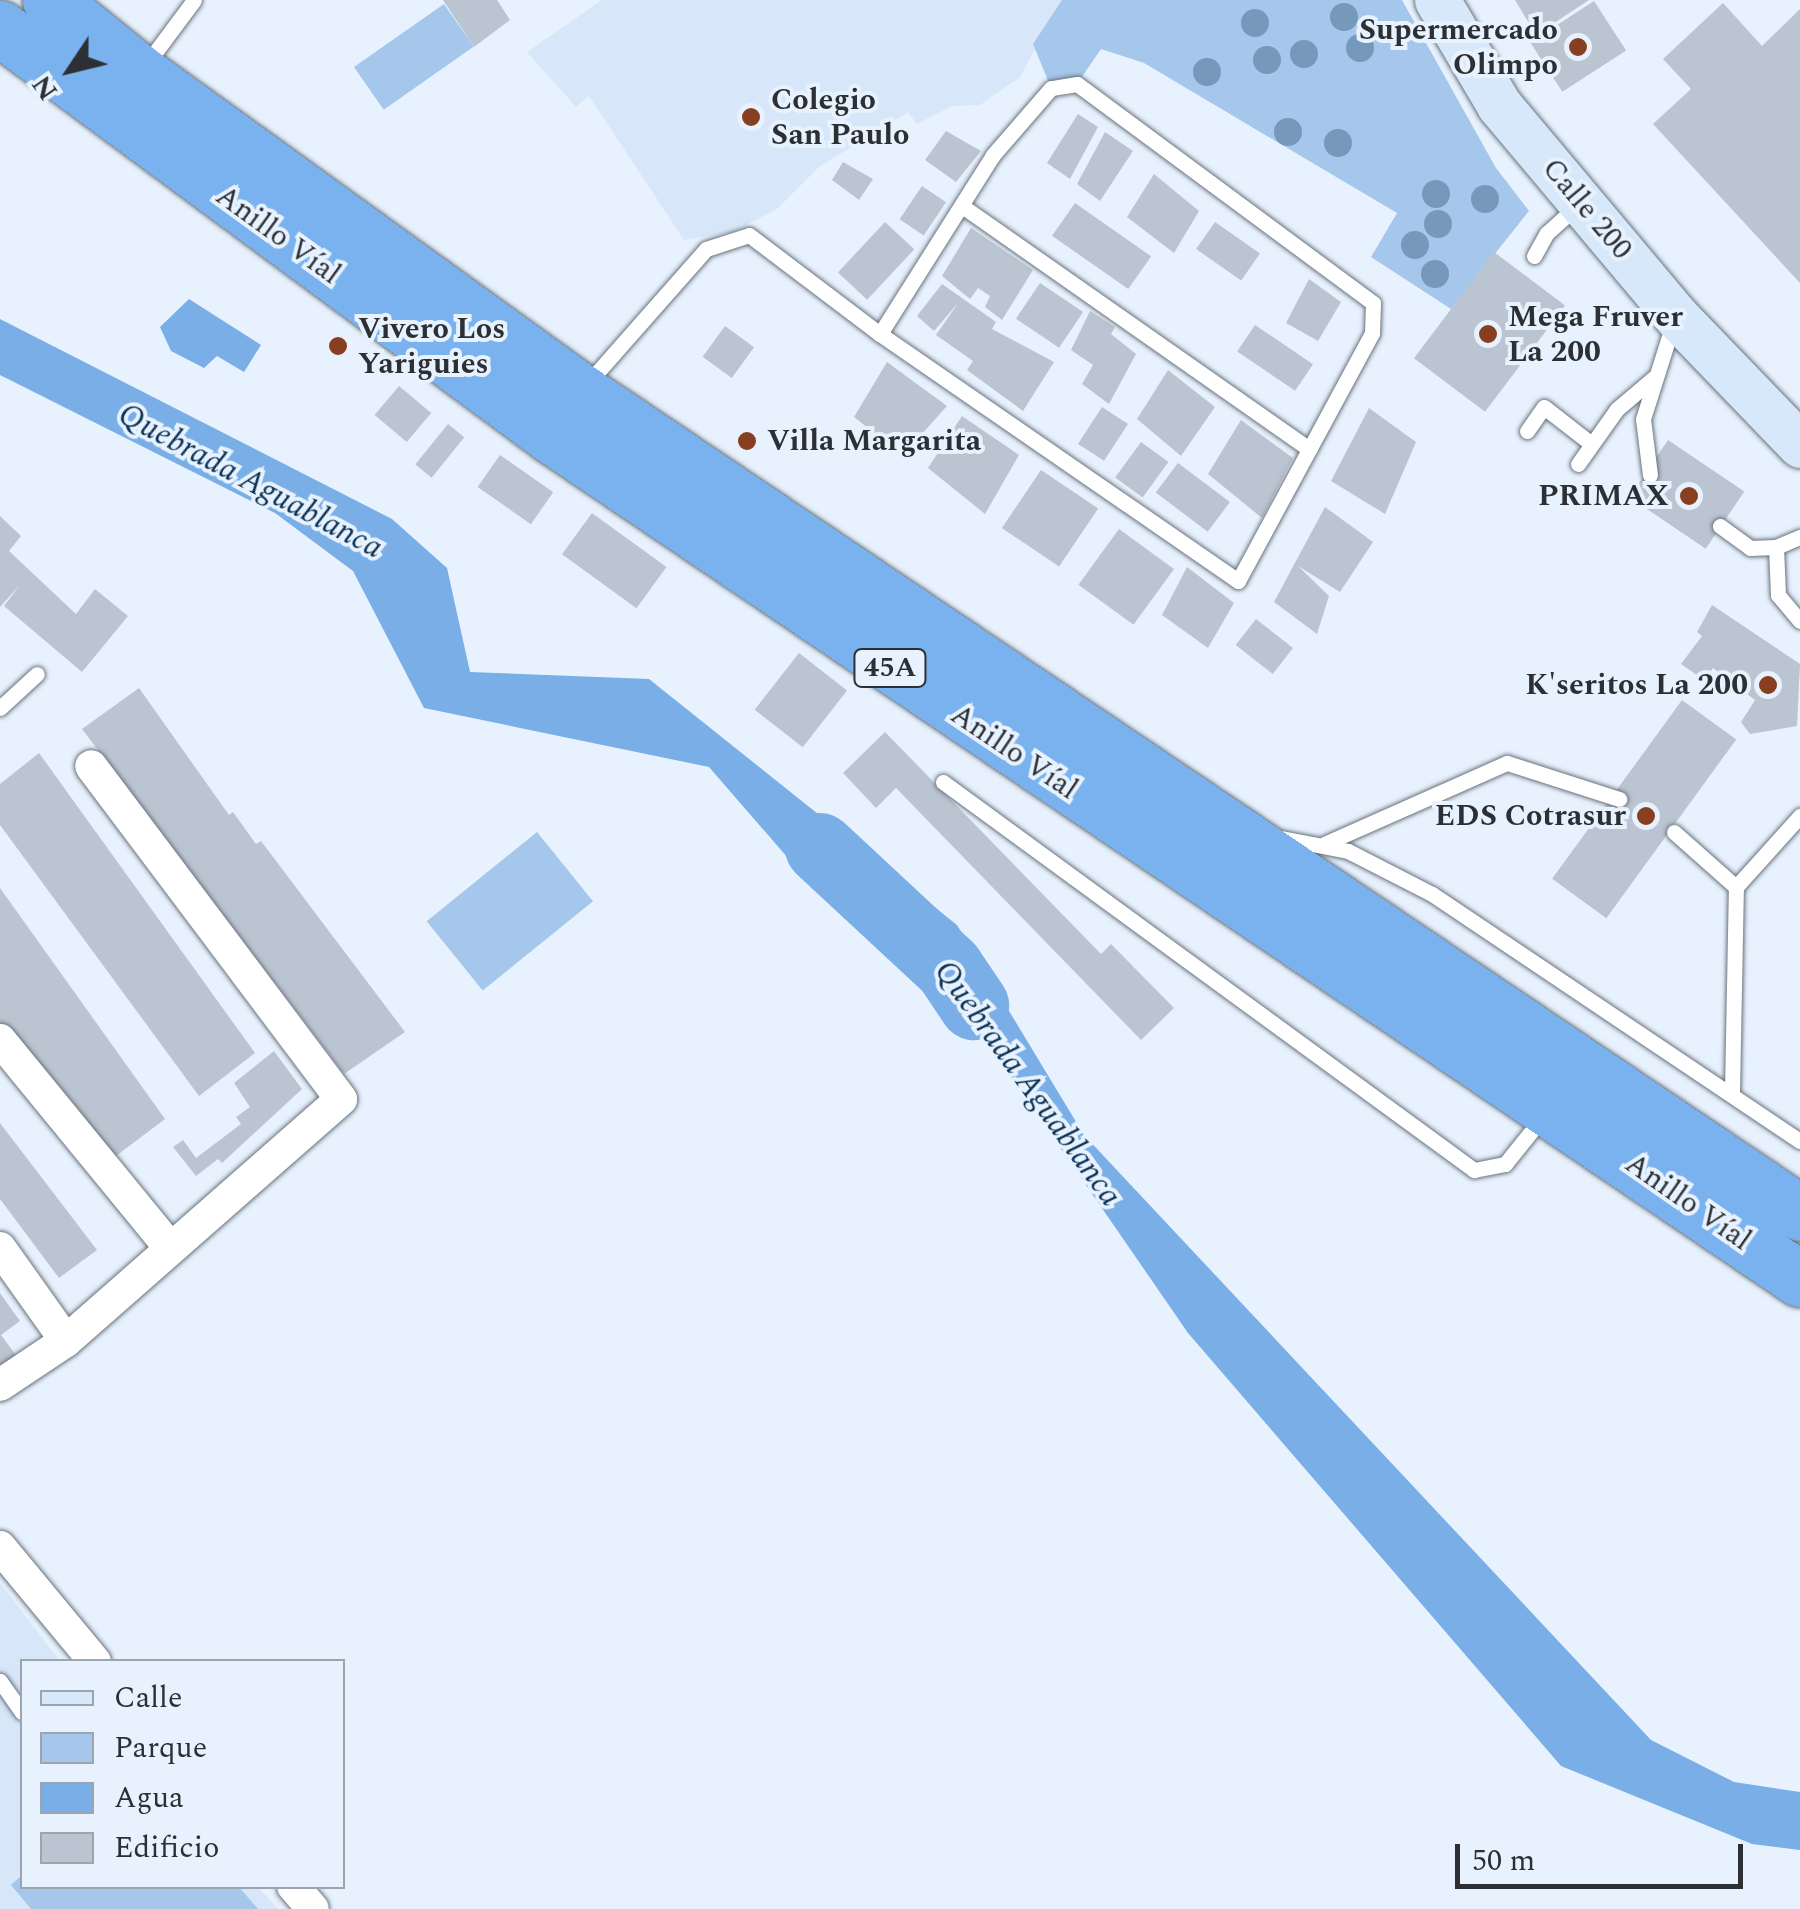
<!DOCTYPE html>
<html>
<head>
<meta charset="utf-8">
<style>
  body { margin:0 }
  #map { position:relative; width:1800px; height:1909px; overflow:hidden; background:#e7f2fe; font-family:Spectral,serif }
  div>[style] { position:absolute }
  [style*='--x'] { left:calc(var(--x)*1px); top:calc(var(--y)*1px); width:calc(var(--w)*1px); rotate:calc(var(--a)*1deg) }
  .built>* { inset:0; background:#d7e7f9 }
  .green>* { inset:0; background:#a6c7ec; transform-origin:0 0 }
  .water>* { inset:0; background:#7aaee7 }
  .river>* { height:70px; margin:-35px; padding:0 35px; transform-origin:35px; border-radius:35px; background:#7aaee7 }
  .building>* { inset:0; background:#bbc5d1; transform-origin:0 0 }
  .roads { filter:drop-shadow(0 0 2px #69737d) drop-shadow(0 0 2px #69737d) }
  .lane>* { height:15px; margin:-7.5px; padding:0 7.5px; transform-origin:7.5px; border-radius:7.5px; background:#fff }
  .street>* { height:32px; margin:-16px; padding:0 16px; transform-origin:16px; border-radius:16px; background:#fff }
  .secondary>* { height:45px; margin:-22.5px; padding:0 22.5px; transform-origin:22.5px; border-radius:22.5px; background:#d7e8fa }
  .highway>* { height:55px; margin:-27.5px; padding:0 27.5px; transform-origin:27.5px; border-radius:27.5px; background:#7ab2ef }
  .trees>* { width:28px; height:28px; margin:-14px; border-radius:50%; background:#7698ba }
  .dots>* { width:28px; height:28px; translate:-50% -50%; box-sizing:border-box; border:5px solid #e7f2fe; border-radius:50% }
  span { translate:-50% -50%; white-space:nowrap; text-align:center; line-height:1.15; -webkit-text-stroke:8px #e7f2fe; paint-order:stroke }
  .shield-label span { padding:2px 8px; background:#e7f2fe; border:2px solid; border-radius:8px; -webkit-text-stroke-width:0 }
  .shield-label { font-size:28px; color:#2c3035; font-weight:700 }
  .poi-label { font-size:30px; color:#2c3035; font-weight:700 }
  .right { translate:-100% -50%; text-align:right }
  .left { translate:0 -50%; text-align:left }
  .street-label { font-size:30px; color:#2c3035 }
  .water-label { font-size:32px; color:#0b3155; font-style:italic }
  .legend { position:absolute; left:20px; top:1659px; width:325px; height:230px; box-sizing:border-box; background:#e7f2fe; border:2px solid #9ca4ae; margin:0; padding:12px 18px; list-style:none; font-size:30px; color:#2c3035 }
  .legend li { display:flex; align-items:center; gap:20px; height:50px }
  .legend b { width:50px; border:2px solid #9ca4ae }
  .north { position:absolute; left:20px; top:20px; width:100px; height:100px; -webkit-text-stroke:8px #e7f2fe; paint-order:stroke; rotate:235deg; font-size:28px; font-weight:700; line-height:40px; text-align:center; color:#2c3035 }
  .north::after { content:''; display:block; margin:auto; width:35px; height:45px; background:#2c3035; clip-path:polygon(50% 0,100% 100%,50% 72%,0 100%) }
  .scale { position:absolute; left:1455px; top:1844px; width:288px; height:45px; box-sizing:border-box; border:5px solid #2c3035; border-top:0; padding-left:12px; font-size:30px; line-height:35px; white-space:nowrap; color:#2c3035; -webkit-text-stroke:8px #e7f2fe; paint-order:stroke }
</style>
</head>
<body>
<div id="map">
  <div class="built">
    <div style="clip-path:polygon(602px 0,1062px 0,1020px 77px,980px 105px,952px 106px,917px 124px,908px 112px,819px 167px,777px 209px,733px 232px,684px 240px,589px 96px,576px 107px,527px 52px)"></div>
    <div style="clip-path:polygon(0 1583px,60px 1661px,22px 1662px,22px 1886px,258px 1887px,278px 1909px,0 1909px)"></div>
  </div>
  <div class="green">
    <div style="clip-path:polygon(1062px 0,1402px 0,1496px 168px,1529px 211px,1451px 309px,1371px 257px,1397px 213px,1144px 63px,1101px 49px,1077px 84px,1051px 88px,1033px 44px)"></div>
    <div style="left:444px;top:4px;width:52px;height:110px;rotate:55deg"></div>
    <div style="left:537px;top:832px;width:89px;height:142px;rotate:51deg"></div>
    <div style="clip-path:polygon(22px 1875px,22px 1886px,239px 1887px,258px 1909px,31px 1909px,11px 1885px)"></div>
  </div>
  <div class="water">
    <div style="clip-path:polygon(189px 299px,261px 345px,244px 372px,217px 356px,204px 368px,171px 351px,160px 327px)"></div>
    <div style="clip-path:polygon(0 319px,392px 519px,447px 568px,470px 672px,649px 679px,957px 925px,1084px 1135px,1651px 1740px,1734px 1782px,1800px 1792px,1800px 1850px,1752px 1844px,1561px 1766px,1188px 1333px,902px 918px,794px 865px,709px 767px,424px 708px,353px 571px,275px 513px,0 375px)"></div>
  </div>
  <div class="river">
    <div style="--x:820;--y:848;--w:176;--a:42.9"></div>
    <div style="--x:949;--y:968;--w:45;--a:56"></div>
  </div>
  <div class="building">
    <div style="clip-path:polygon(443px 0,497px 0,510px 20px,474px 47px)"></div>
    <div style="clip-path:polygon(1515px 0,1589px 0,1536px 35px)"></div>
    <div style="left:1594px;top:1px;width:59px;height:76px;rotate:57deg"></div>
    <div style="clip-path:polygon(1723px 3px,1762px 46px,1800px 9px,1800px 283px,1653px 124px,1691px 89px,1663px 59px)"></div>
    <div style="clip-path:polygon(1078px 114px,1098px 127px,1070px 179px,1047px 163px)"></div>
    <div style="clip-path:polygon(946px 131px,981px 151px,956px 182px,925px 160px)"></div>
    <div style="clip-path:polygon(1105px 132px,1133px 151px,1100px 201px,1077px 184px)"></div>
    <div style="clip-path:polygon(843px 162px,873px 179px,859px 200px,832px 180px)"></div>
    <div style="clip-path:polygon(1154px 174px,1199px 211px,1174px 253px,1127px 217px)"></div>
    <div style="left:922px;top:186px;width:29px;height:40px;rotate:34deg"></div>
    <div style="left:1075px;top:203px;width:93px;height:40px;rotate:35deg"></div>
    <div style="left:885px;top:222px;width:40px;height:69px;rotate:43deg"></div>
    <div style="left:1215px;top:222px;width:55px;height:33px;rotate:35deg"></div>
    <div style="clip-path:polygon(971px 228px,1033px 270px,1002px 320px,985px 307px,990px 296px,978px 288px,970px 299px,942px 276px)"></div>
    <div style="left:1494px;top:252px;width:89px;height:133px;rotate:37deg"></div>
    <div style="clip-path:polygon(1309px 279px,1341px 302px,1318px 341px,1286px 323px)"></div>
    <div style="left:1040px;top:283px;width:52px;height:43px;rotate:34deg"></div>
    <div style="clip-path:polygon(942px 284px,996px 322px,992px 329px,1054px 362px,1023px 411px,967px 370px,973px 361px,936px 335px,959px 302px,934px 331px,917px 316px)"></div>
    <div style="clip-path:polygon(1090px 311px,1115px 327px,1111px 334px,1136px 354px,1109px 404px,1082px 384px,1093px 365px,1071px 350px)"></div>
    <div style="left:1255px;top:325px;width:70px;height:32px;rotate:34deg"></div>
    <div style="left:725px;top:326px;width:36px;height:38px;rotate:36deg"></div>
    <div style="clip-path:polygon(887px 362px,947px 406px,903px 455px,854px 417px)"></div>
    <div style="clip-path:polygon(1168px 370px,1215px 407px,1181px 456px,1137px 419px)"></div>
    <div style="left:399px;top:386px;width:42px;height:38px;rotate:40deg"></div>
    <div style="left:1102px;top:407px;width:31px;height:44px;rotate:33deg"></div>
    <div style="clip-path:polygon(1369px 408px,1416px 442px,1385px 514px,1331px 481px)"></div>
    <div style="clip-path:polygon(962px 416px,1019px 455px,985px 514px,928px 468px)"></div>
    <div style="clip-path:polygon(1241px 420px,1293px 458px,1262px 518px,1208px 474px)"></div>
    <div style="left:448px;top:424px;width:21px;height:52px;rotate:39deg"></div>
    <div style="left:1668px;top:440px;width:92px;height:69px;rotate:34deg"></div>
    <div style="left:1141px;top:442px;width:34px;height:44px;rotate:36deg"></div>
    <div style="left:500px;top:455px;width:65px;height:39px;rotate:35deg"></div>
    <div style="left:1178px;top:463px;width:65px;height:37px;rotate:37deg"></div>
    <div style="left:1041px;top:470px;width:69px;height:70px;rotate:34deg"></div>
    <div style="clip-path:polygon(1325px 507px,1373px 542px,1340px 592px,1298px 566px,1329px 596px,1317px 634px,1274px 602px)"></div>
    <div style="left:592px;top:513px;width:92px;height:51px;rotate:36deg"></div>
    <div style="clip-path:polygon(0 516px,21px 536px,9px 551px,76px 614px,95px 589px,128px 616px,82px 672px,4px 606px,20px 585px,0 607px)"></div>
    <div style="left:1119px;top:529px;width:68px;height:69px;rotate:36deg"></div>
    <div style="clip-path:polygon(1187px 567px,1234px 603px,1208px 648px,1162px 615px)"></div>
    <div style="clip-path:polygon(1712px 605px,1800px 664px,1797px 726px,1750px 734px,1741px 722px,1755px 700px,1713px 668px,1704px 680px,1681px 664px,1702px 636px,1697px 632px)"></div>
    <div style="left:1256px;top:619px;width:47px;height:33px;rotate:38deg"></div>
    <div style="left:799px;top:653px;width:61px;height:72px;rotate:38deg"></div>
    <div style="clip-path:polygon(139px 688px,229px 815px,233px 812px,256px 844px,261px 841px,405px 1032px,344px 1074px,82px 729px)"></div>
    <div style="left:1682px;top:700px;width:67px;height:221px;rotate:36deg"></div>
    <div style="clip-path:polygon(885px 732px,1101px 954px,1111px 944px,1174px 1008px,1141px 1040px,896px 788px,876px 808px,843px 773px)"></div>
    <div style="clip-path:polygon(39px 753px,255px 1053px,199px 1096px,0 825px,0 784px)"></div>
    <div style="clip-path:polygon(0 888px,165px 1119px,104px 1165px,0 1023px)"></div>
    <div style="clip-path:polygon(274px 1051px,302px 1089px,222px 1163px,218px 1159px,196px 1176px,173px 1147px,183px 1140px,196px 1158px,241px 1124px,236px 1117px,250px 1107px,234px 1083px)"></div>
    <div style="clip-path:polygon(0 1123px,97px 1250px,59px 1278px,0 1199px)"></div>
    <div style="clip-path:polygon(0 1293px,20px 1321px,1px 1335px,18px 1358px,0 1372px)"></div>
  </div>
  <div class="roads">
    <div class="lane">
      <div style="--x:145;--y:66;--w:82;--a:-53.4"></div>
      <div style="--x:962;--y:206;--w:424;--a:35"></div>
      <div style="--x:1534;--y:256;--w:26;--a:-61"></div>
      <div style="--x:1547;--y:233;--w:42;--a:-42.1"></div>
      <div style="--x:587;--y:384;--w:180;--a:-48.6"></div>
      <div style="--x:706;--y:249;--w:45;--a:-18"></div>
      <div style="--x:749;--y:235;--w:164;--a:37.1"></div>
      <div style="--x:880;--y:334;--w:435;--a:34.6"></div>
      <div style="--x:1238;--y:581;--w:282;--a:-61.6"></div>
      <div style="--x:1372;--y:333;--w:30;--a:-88"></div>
      <div style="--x:1373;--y:303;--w:368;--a:-143.5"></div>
      <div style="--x:1077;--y:84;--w:26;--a:171"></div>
      <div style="--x:1051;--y:88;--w:89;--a:130.9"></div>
      <div style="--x:993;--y:155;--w:212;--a:122.3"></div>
      <div style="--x:1527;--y:431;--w:29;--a:-55"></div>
      <div style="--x:1544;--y:407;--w:58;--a:38"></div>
      <div style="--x:1578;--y:464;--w:67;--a:-54.7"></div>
      <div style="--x:1617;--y:409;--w:51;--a:-40.2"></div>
      <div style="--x:1650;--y:475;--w:56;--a:-97.1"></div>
      <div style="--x:1643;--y:419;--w:100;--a:-72.5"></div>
      <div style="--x:1720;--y:526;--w:37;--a:36"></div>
      <div style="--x:1750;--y:548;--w:26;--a:-2"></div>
      <div style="--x:1776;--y:547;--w:26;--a:-23"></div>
      <div style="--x:1776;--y:547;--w:48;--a:87.6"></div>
      <div style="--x:1778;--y:595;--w:34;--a:50"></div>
      <div style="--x:0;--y:708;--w:50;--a:-42.6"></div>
      <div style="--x:943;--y:782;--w:658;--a:36.16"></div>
      <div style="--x:1474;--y:1170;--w:32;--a:-11"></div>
      <div style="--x:1505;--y:1164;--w:59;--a:-51.2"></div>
      <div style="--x:1674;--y:832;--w:83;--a:41.6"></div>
      <div style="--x:1276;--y:837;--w:73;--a:11"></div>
      <div style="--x:1348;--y:851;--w:94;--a:27.1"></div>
      <div style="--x:1432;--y:894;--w:443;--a:33.9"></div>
      <div style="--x:1324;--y:844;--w:200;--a:-23.9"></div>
      <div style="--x:1507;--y:763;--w:118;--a:17.8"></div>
      <div style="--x:1732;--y:1091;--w:204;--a:-88.9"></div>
      <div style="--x:1736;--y:887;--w:96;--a:-48"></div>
      <div style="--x:0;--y:1681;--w:38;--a:55"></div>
    </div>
    <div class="street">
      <div style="--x:0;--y:1040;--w:269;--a:50.7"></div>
      <div style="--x:0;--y:1248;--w:114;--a:54.6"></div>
      <div style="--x:0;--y:1385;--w:79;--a:-33.7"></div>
      <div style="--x:66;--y:1341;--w:366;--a:-41.3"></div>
      <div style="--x:341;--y:1099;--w:416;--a:-126.9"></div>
      <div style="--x:0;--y:1547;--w:149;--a:50.4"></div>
      <div style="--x:293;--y:1886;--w:30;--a:49"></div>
    </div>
    <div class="secondary">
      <div style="--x:1437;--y:0;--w:122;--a:59.4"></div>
      <div style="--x:1499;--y:105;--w:275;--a:50"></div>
      <div style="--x:1676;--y:316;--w:179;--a:46.1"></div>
    </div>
    <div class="highway">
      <div style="--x:50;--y:0;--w:116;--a:39"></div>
      <div style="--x:140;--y:73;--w:543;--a:35.86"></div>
      <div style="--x:580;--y:391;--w:1471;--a:33.97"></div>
      <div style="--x:0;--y:28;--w:686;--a:36.47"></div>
      <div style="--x:552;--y:436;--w:1506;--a:34.04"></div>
    </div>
  </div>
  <div class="trees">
    <div style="left:1344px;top:17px"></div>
    <div style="left:1255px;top:23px"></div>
    <div style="left:1360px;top:48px"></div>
    <div style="left:1304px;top:54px"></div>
    <div style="left:1267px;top:60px"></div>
    <div style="left:1207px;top:72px"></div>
    <div style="left:1288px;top:132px"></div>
    <div style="left:1338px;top:143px"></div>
    <div style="left:1436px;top:194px"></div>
    <div style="left:1485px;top:199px"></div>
    <div style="left:1438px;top:224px"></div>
    <div style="left:1415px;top:245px"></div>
    <div style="left:1435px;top:274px"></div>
  </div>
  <div class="dots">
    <div style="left:1578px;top:47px;background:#873e21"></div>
    <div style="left:751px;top:117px;background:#873e21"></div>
    <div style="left:1488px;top:334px;background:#873e21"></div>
    <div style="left:338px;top:346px;background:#873e21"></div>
    <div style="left:747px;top:441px;background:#873e21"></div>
    <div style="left:1689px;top:496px;background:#873e21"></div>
    <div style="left:1768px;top:685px;background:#873e21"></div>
    <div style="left:1646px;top:816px;background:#873e21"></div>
  </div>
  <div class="shield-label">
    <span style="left:890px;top:668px">45A</span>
  </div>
  <div class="poi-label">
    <span class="right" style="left:1558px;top:47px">Supermercado<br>Olimpo</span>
    <span class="left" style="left:771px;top:117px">Colegio<br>San Paulo</span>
    <span class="left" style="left:1508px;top:334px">Mega Fruver<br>La 200</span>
    <span class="left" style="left:358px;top:346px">Vivero Los<br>Yariguies</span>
    <span class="left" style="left:767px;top:441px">Villa Margarita</span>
    <span class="right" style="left:1669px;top:496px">PRIMAX</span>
    <span class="right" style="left:1748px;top:685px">K'seritos La 200</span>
    <span class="right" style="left:1626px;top:816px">EDS Cotrasur</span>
  </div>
  <div class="street-label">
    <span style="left:1587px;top:209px;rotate:50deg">Calle 200</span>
    <span style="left:278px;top:235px;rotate:36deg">Anillo Víal</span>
    <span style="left:1014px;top:752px;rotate:34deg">Anillo Víal</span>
    <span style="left:1688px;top:1202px;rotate:35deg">Anillo Víal</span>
  </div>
  <div class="water-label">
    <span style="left:250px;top:482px;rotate:28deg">Quebrada Aguablanca</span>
    <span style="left:1027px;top:1084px;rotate:54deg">Quebrada Aguablanca</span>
  </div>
  <ul class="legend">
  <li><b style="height:12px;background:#d7e8fa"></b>Calle</li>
  <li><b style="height:28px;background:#a6c7ec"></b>Parque</li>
  <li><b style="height:28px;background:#7aaee7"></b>Agua</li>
  <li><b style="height:28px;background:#bbc5d1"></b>Edificio</li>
  </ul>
  <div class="north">N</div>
  <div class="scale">50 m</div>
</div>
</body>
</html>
